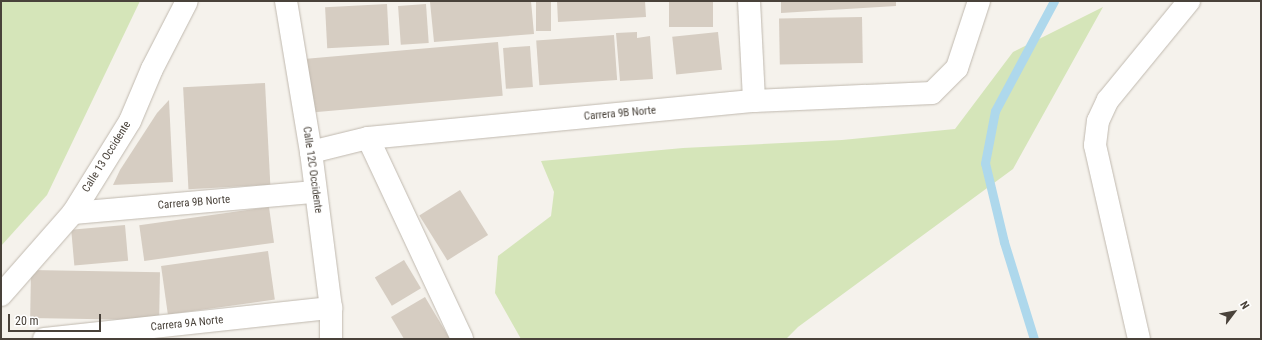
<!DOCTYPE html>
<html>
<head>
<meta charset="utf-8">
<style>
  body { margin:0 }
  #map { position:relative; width:1262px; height:340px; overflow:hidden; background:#f5f2ec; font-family:"Roboto Condensed",sans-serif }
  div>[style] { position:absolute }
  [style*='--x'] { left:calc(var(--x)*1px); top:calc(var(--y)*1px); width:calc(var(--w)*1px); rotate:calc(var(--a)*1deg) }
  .green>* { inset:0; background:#d5e5b9 }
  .stream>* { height:9px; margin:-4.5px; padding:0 4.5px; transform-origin:4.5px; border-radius:4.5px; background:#aed8ec }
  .building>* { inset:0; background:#d6cdc2; transform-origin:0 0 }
  .roads { filter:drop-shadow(0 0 1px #c0b9af) drop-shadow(0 0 1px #c0b9af) }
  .street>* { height:22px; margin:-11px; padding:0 11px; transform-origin:11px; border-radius:11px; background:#fff }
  span { translate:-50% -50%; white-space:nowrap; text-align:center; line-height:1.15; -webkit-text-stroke:3.5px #fff; paint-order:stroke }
  .street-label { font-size:11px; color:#49423a }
  .frame { position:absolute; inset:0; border:2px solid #49423a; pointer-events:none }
  .north { position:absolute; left:1214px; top:292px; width:40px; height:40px; -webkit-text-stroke:3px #fff; paint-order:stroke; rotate:58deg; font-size:11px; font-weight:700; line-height:16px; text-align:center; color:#49423a }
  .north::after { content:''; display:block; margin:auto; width:14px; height:18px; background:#49423a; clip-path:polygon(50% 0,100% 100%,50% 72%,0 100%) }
  .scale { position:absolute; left:8px; top:314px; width:93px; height:18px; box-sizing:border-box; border:2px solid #49423a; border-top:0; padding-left:5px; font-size:12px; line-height:14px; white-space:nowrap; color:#49423a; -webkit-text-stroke:3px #fff; paint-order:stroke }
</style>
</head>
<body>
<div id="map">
  <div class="green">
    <div style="clip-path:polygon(1px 1px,140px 1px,47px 195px,1px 246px)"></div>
    <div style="clip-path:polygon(1103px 7px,1013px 169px,798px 327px,786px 339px,521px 339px,495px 293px,498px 256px,551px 216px,554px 192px,541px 161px,683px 148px,842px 140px,955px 129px,1013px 52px)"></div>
  </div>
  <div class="stream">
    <div style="--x:1034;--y:339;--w:102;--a:-107.2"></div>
    <div style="--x:1004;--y:242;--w:81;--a:-103.5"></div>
    <div style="--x:985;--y:163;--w:53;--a:-79.1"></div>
    <div style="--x:995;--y:111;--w:125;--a:-61.8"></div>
  </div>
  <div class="building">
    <div style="clip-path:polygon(531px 1px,534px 34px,434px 42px,430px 2px)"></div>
    <div style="left:536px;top:1px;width:15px;height:30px"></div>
    <div style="clip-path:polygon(557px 1px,645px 1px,646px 17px,558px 22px)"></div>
    <div style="left:669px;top:1px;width:44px;height:26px"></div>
    <div style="clip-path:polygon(781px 1px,896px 1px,896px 6px,781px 13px)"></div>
    <div style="left:387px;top:4px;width:41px;height:62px;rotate:87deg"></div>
    <div style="left:426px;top:4px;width:39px;height:28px;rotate:86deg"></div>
    <div style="left:862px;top:17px;width:46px;height:83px;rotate:89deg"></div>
    <div style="clip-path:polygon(637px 32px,637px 38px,650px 36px,653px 79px,620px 81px,616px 33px)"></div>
    <div style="left:718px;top:32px;width:38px;height:46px;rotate:84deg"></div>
    <div style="left:614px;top:35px;width:45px;height:78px;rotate:86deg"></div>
    <div style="left:498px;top:42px;width:54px;height:192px;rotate:85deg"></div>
    <div style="left:530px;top:46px;width:41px;height:27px;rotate:86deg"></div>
    <div style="left:265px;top:83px;width:102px;height:82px;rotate:87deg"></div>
    <div style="clip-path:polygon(169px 100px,173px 182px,113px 185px,120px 170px,157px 113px)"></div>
    <div style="left:460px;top:190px;width:53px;height:48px;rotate:58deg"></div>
    <div style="left:269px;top:207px;width:36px;height:131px;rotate:82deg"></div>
    <div style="left:125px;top:225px;width:36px;height:54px;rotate:85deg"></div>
    <div style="left:268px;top:251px;width:49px;height:108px;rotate:82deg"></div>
    <div style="left:404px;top:260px;width:33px;height:34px;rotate:59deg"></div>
    <div style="left:31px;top:270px;width:129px;height:48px;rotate:1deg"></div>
    <div style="clip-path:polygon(425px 297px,450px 339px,404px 339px,391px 317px)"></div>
  </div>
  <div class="roads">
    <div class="street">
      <div style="--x:286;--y:1;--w:153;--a:80.6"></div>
      <div style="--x:311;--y:152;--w:157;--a:82.7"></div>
      <div style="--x:331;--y:308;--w:31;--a:90"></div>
      <div style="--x:749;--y:1;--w:100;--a:87.1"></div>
      <div style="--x:368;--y:138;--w:222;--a:64.9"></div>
      <div style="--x:311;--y:152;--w:59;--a:-13.8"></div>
      <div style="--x:368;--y:138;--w:388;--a:-5.5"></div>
      <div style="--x:754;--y:101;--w:178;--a:-2.6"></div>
      <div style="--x:932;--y:93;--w:35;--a:-45"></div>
      <div style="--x:957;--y:68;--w:71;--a:-71.8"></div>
      <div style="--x:73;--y:213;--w:243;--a:-5"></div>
      <div style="--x:1;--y:295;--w:109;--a:-48.7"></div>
      <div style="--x:73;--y:213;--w:108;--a:-58.2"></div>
      <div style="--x:130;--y:121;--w:56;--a:-67.1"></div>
      <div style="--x:152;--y:69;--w:76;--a:-62.8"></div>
      <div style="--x:44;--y:339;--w:289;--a:-6.2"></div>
      <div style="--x:1139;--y:339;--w:199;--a:-102.8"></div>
      <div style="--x:1095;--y:145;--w:24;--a:-83"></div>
      <div style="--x:1098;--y:121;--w:23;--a:-65"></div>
      <div style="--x:1108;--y:100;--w:128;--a:-50.7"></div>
    </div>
  </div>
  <div class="street-label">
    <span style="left:620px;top:114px;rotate:-5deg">Carrera 9B Norte</span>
    <span style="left:107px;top:157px;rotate:-58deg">Calle 13 Occidente</span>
    <span style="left:312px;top:170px;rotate:82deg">Calle 12C Occidente</span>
    <span style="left:194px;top:203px;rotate:-5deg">Carrera 9B Norte</span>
    <span style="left:187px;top:324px;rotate:-6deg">Carrera 9A Norte</span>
  </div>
  <div class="frame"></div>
  <div class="north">N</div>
  <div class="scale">20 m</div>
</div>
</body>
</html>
